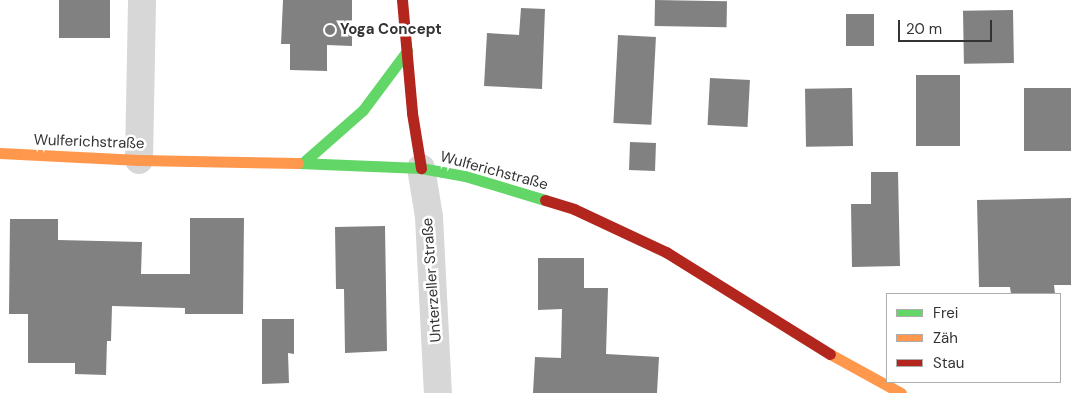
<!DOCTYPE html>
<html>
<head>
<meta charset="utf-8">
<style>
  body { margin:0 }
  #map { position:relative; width:1071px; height:393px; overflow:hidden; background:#fff; font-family:"DM Sans",sans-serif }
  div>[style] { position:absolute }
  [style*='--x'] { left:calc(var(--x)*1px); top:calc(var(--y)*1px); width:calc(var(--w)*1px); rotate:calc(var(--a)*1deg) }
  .building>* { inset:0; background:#818181; transform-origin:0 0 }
  .street>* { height:28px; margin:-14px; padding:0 14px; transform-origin:14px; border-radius:14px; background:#d7d7d7 }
  .fast>* { height:11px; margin:-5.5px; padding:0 5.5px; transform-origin:5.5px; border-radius:5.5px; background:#63d668 }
  .slow>* { height:11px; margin:-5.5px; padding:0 5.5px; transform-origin:5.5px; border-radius:5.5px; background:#ff974d }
  .jam>* { height:11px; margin:-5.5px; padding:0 5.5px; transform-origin:5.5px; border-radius:5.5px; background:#b3261e }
  .dots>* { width:14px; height:14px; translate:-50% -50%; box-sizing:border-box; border:2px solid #fff; border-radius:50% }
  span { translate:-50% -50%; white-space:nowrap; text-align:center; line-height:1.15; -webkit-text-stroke:5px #fff; paint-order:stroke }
  .poi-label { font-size:15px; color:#333; font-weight:700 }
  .left { translate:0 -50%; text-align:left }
  .street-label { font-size:15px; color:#333 }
  .legend { position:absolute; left:886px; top:293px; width:175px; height:90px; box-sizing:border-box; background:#fff; border:1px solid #adadad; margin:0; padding:6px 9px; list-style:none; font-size:15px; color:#333 }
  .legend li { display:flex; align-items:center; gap:10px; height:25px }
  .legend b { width:25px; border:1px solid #adadad }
  .scale { position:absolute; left:898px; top:20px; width:94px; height:22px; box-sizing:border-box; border:2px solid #333; border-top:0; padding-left:6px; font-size:15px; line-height:18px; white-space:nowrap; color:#333; -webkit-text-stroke:4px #fff; paint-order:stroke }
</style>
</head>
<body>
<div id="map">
  <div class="building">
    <div style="left:59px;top:0;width:51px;height:38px"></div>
    <div style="clip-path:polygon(283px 0,352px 0,352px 46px,327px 45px,327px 71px,290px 70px,290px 44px,281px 44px)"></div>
    <div style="left:655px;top:0;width:72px;height:26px;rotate:1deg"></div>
    <div style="clip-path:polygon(521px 8px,545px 9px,542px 89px,484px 86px,487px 33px,519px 35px)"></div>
    <div style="left:1013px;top:10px;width:53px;height:50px;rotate:89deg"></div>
    <div style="left:846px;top:14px;width:28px;height:32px"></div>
    <div style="left:618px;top:35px;width:38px;height:88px;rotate:3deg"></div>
    <div style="left:916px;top:75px;width:44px;height:71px"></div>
    <div style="left:710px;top:78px;width:40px;height:47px;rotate:3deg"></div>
    <div style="left:852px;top:88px;width:58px;height:47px;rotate:89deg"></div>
    <div style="left:1071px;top:88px;width:63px;height:47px;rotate:90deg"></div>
    <div style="left:630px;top:142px;width:26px;height:28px;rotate:2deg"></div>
    <div style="clip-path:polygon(871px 172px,898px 172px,900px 266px,852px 267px,851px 204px,871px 204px)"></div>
    <div style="clip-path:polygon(1071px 198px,1071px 285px,1054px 285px,1055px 294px,1011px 294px,1010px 287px,979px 287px,977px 200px)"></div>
    <div style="clip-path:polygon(190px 218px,244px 218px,243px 314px,185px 314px,185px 308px,112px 306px,111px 341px,107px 341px,106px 375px,75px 374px,75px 363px,28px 363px,28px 314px,9px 314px,10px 219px,58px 219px,58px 240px,142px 242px,141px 274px,190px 274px)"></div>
    <div style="clip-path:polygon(385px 226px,387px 351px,345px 353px,344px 289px,336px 289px,335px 227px)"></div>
    <div style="clip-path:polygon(538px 258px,584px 258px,584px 288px,608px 288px,606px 354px,659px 357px,657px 393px,533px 393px,535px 357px,561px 358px,562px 309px,538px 310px)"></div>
    <div style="clip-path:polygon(262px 319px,294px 319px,294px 354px,288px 353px,289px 383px,262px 384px)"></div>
  </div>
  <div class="street">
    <div style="--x:139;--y:160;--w:160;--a:-88.9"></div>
    <div style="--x:421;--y:168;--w:50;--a:80.7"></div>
    <div style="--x:429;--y:217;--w:176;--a:87.1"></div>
  </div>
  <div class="fast">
    <div style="--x:305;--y:161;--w:77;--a:-41.3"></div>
    <div style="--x:363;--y:110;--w:74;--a:-53.3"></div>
    <div style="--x:298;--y:163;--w:123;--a:2.3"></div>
    <div style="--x:421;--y:168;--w:45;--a:10.3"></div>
    <div style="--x:465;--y:176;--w:84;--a:16.7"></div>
  </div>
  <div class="slow">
    <div style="--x:0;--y:153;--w:139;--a:2.9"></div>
    <div style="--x:139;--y:160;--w:159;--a:1.1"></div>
    <div style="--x:830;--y:354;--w:81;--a:28.8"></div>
  </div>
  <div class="jam">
    <div style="--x:402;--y:0;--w:113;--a:84.9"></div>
    <div style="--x:412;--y:113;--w:56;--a:80.7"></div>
    <div style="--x:545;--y:200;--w:30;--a:17"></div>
    <div style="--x:574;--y:209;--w:102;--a:25.1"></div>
    <div style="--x:666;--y:252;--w:193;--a:31.9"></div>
  </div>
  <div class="dots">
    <div style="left:330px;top:30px;background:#7a7a7a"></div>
  </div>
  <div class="poi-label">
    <span class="left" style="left:340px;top:30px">Yoga Concept</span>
  </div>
  <div class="street-label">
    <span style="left:89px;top:142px;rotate:2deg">Wulferichstraße</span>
    <span style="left:494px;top:171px;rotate:15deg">Wulferichstraße</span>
    <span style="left:432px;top:280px;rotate:-94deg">Unterzeller Straße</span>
  </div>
  <ul class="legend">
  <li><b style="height:6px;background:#63d668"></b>Frei</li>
  <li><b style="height:6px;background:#ff974d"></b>Zäh</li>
  <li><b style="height:6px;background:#b3261e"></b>Stau</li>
  </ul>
  <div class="scale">20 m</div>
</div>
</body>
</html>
